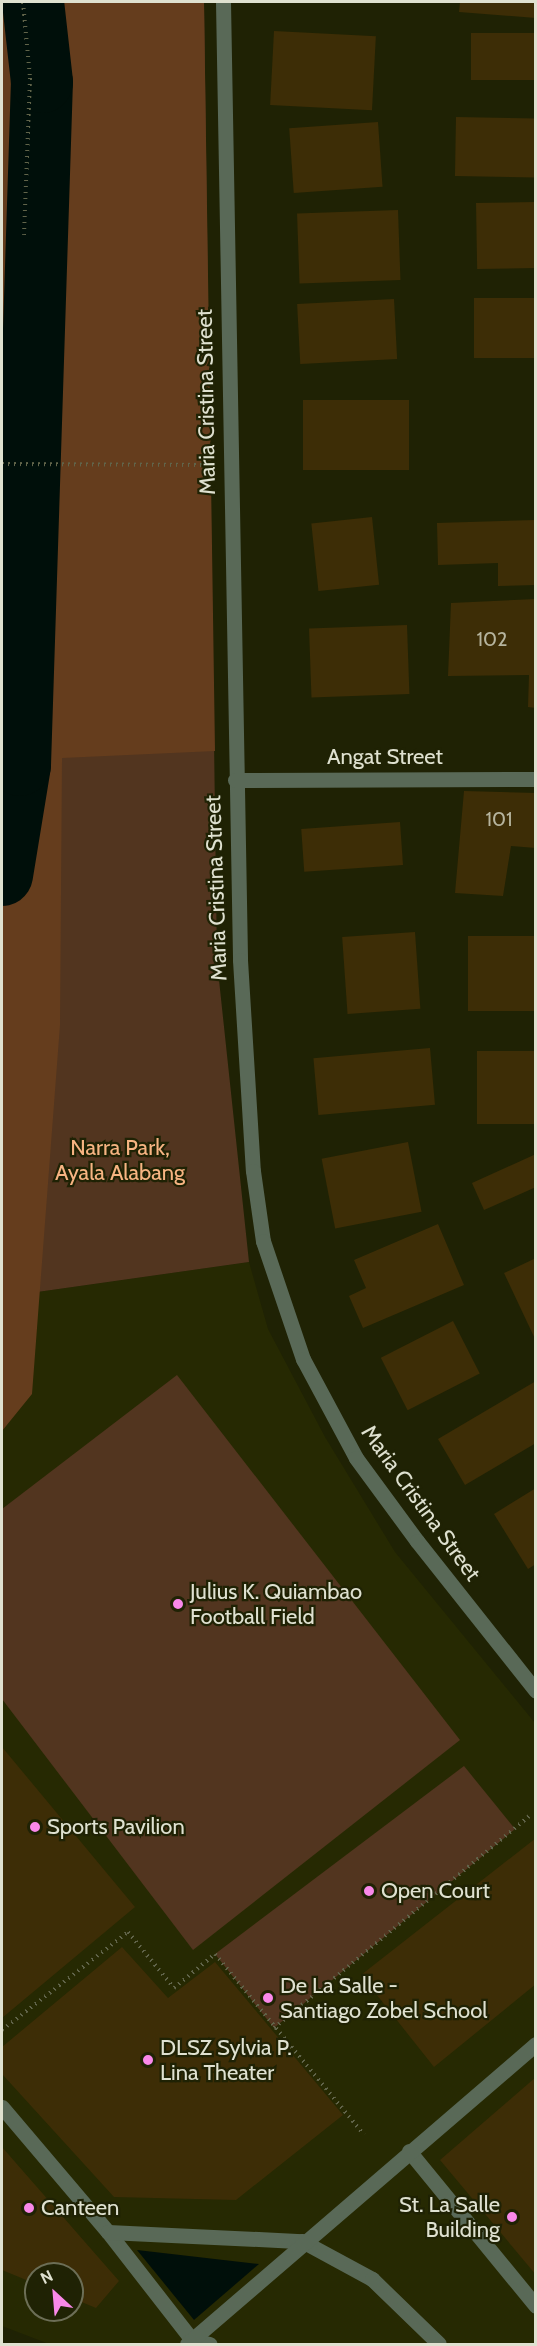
<!DOCTYPE html>
<html>
<head>
<meta charset="utf-8">
<style>
  body { margin:0 }
  #map { position:relative; width:537px; height:2346px; overflow:hidden; background:#1f2204; font-family:Cabin,sans-serif }
  div>[style] { position:absolute }
  [style*='--x'] { left:calc(var(--x)*1px); top:calc(var(--y)*1px); width:calc(var(--w)*1px); rotate:calc(var(--a)*1deg) }
  .built>* { inset:0; background:#262902 }
  .green>* { inset:0; background:#52351f }
  .forest>* { inset:0; background:#653d1d }
  .water>* { inset:0; background:#000f0a }
  .river>* { height:62px; margin:-31px; padding:0 31px; transform-origin:31px; border-radius:31px; background:#000f0a }
  .building>* { inset:0; background:#3d2d06; transform-origin:0 0 }
  .path>* { height:4px; margin-top:-2px; transform-origin:0; background:repeating-linear-gradient(90deg,#61644a 0 1.5px,transparent 0 6px) }
  .lane>* { height:15px; margin:-7.5px; padding:0 7.5px; transform-origin:7.5px; border-radius:7.5px; background:#596957 }
  .street>* { height:15px; margin:-7.5px; padding:0 7.5px; transform-origin:7.5px; border-radius:7.5px; background:#596957 }
  .dots>* { width:16px; height:16px; translate:-50% -50%; box-sizing:border-box; border:3px solid #1f2204; border-radius:50% }
  span { translate:-50% -50%; white-space:nowrap; text-align:center; line-height:1.15; -webkit-text-stroke:4.5px #1f2204; paint-order:stroke }
  .number-label { font-size:20px; color:#b6b49e }
  .number-label span { -webkit-text-stroke-width:0 }
  .street-label { font-size:22px; color:#dfe1d0 }
  .park-label { font-size:22px; color:#f7b482 }
  .poi-label { font-size:22px; color:#dfe1d0 }
  .left { translate:0 -50%; text-align:left }
  .right { translate:-100% -50%; text-align:right }
  .frame { position:absolute; inset:0; border:3px solid #dfe1d0; pointer-events:none }
  .north { position:absolute; left:24px; top:2262px; width:60px; height:60px; box-sizing:border-box; background:#1f2204; border:2px solid #6c6e56; border-radius:50%; rotate:334deg; font-size:16px; font-weight:700; line-height:24px; text-align:center; color:#dfe1d0 }
  .north::after { content:''; display:block; margin:auto; width:21px; height:27px; background:#f988e9; clip-path:polygon(50% 0,100% 100%,50% 72%,0 100%) }
</style>
</head>
<body>
<div id="map">
  <div class="built">
    <div style="clip-path:polygon(evenodd,249px 1262px,268px 1329px,325px 1437px,395px 1552px,535px 1723px,535px 2344px,49px 2344px,2px 2326px,2px 1297px,249px 1262px,36px 2274px,72px 2274px,72px 2310px,36px 2310px,36px 2274px)"></div>
  </div>
  <div class="green">
    <div style="clip-path:polygon(2px 2px,204px 2px,217px 961px,249px 1262px,2px 1297px)"></div>
    <div style="clip-path:polygon(177px 1375px,460px 1740px,193px 1950px,2px 1699px,2px 1509px)"></div>
    <div style="clip-path:polygon(464px 1766px,515px 1829px,274px 2028px,215px 1954px)"></div>
  </div>
  <div class="forest">
    <div style="clip-path:polygon(2px 2px,204px 2px,215px 751px,62px 758px,60px 1025px,32px 1394px,2px 1431px)"></div>
  </div>
  <div class="water">
    <div style="clip-path:polygon(137px 2250px,259px 2264px,194px 2320px)"></div>
  </div>
  <div class="river">
    <div style="--x:2;--y:875;--w:111;--a:-80.7"></div>
    <div style="--x:20;--y:765;--w:683;--a:-88.16"></div>
    <div style="--x:42;--y:82;--w:81;--a:-96.4"></div>
  </div>
  <div class="building">
    <div style="clip-path:polygon(460px 2px,536px 2px,536px 18px,459px 12px)"></div>
    <div style="left:274px;top:31px;width:102px;height:74px;rotate:3deg"></div>
    <div style="left:536px;top:33px;width:47px;height:65px;rotate:90deg"></div>
    <div style="left:456px;top:117px;width:80px;height:59px;rotate:1deg"></div>
    <div style="left:378px;top:122px;width:65px;height:89px;rotate:86deg"></div>
    <div style="left:535px;top:202px;width:66px;height:59px;rotate:89deg"></div>
    <div style="left:398px;top:210px;width:70px;height:101px;rotate:88deg"></div>
    <div style="left:536px;top:298px;width:60px;height:62px;rotate:90deg"></div>
    <div style="left:394px;top:299px;width:60px;height:97px;rotate:87deg"></div>
    <div style="left:303px;top:400px;width:106px;height:70px"></div>
    <div style="left:372px;top:517px;width:68px;height:61px;rotate:84deg"></div>
    <div style="clip-path:polygon(536px 520px,536px 585px,498px 586px,498px 563px,438px 565px,437px 523px)"></div>
    <div style="clip-path:polygon(536px 599px,536px 708px,528px 707px,529px 675px,448px 676px,451px 603px)"></div>
    <div style="left:407px;top:625px;width:69px;height:98px;rotate:88deg"></div>
    <div style="clip-path:polygon(464px 791px,536px 793px,536px 848px,511px 846px,503px 896px,455px 893px)"></div>
    <div style="left:400px;top:822px;width:43px;height:99px;rotate:86deg"></div>
    <div style="left:415px;top:932px;width:77px;height:73px;rotate:86deg"></div>
    <div style="left:468px;top:936px;width:68px;height:75px"></div>
    <div style="left:430px;top:1048px;width:57px;height:117px;rotate:85deg"></div>
    <div style="left:536px;top:1051px;width:73px;height:59px;rotate:90deg"></div>
    <div style="left:408px;top:1142px;width:71px;height:88px;rotate:79deg"></div>
    <div style="clip-path:polygon(536px 1154px,536px 1187px,484px 1210px,472px 1183px)"></div>
    <div style="clip-path:polygon(438px 1224px,464px 1285px,363px 1328px,349px 1296px,366px 1288px,354px 1260px)"></div>
    <div style="clip-path:polygon(536px 1258px,536px 1341px,504px 1273px)"></div>
    <div style="left:453px;top:1321px;width:59px;height:81px;rotate:63deg"></div>
    <div style="clip-path:polygon(536px 1381px,536px 1443px,465px 1485px,438px 1439px)"></div>
    <div style="clip-path:polygon(536px 1488px,536px 1564px,528px 1569px,494px 1514px)"></div>
    <div style="clip-path:polygon(2px 1747px,135px 1907px,2px 2018px)"></div>
    <div style="clip-path:polygon(536px 1838px,536px 1984px,434px 2067px,361px 1975px)"></div>
    <div style="clip-path:polygon(122px 1947px,168px 1998px,215px 1962px,343px 2115px,236px 2200px,114px 2197px,2px 2074px,2px 2047px)"></div>
    <div style="clip-path:polygon(536px 2077px,536px 2275px,440px 2160px)"></div>
    <div style="clip-path:polygon(2px 2147px,119px 2281px,96px 2308px,72px 2298px,72px 2274px,36px 2274px,36px 2284px,2px 2270px)"></div>
  </div>
  <div class="path">
    <div style="--x:23;--y:2;--w:76;--a:84.7"></div>
    <div style="--x:30;--y:78;--w:157;--a:92.2"></div>
    <div style="--x:2;--y:464;--w:206;--a:0.3"></div>
    <div style="--x:274;--y:2028;--w:334;--a:-39.7"></div>
    <div style="--x:2;--y:2030;--w:160;--a:-37.9"></div>
    <div style="--x:128;--y:1932;--w:72;--a:50.6"></div>
    <div style="--x:174;--y:1988;--w:53;--a:-39.7"></div>
    <div style="--x:215;--y:1954;--w:234;--a:50.5"></div>
  </div>
  <div class="lane">
    <div style="--x:2;--y:2107;--w:164;--a:49.7"></div>
    <div style="--x:108;--y:2232;--w:137;--a:52.1"></div>
    <div style="--x:192;--y:2340;--w:18;--a:13"></div>
    <div style="--x:409;--y:2151;--w:200;--a:50.7"></div>
    <div style="--x:108;--y:2232;--w:194;--a:2.7"></div>
    <div style="--x:302;--y:2241;--w:80;--a:28.5"></div>
    <div style="--x:372;--y:2279;--w:93;--a:44.1"></div>
    <div style="--x:187;--y:2344;--w:460;--a:-40.7"></div>
  </div>
  <div class="street">
    <div style="--x:223;--y:2;--w:958;--a:88.98"></div>
    <div style="--x:240;--y:960;--w:211;--a:86.5"></div>
    <div style="--x:253;--y:1171;--w:71;--a:81.9"></div>
    <div style="--x:263;--y:1241;--w:125;--a:71.3"></div>
    <div style="--x:303;--y:1359;--w:112;--a:61.8"></div>
    <div style="--x:356;--y:1458;--w:103;--a:53.7"></div>
    <div style="--x:417;--y:1541;--w:191;--a:51.6"></div>
    <div style="--x:235;--y:780;--w:301;--a:-0.2"></div>
  </div>
  <div class="dots">
    <div style="left:178px;top:1604px;background:#f988e9"></div>
    <div style="left:35px;top:1827px;background:#f988e9"></div>
    <div style="left:369px;top:1891px;background:#f988e9"></div>
    <div style="left:268px;top:1998px;background:#f988e9"></div>
    <div style="left:148px;top:2060px;background:#f988e9"></div>
    <div style="left:29px;top:2208px;background:#f988e9"></div>
    <div style="left:512px;top:2217px;background:#f988e9"></div>
  </div>
  <div class="number-label">
    <span style="left:492px;top:639px">102</span>
    <span style="left:499px;top:819px">101</span>
  </div>
  <div class="street-label">
    <span style="left:206px;top:402px;rotate:-91deg">Maria Cristina Street</span>
    <span style="left:385px;top:757px">Angat Street</span>
    <span style="left:216px;top:888px;rotate:-92deg">Maria Cristina Street</span>
    <span style="left:421px;top:1503px;rotate:54deg">Maria Cristina Street</span>
  </div>
  <div class="park-label">
    <span style="left:120px;top:1160px">Narra Park,<br>Ayala Alabang</span>
  </div>
  <div class="poi-label">
    <span class="left" style="left:190px;top:1604px">Julius K. Quiambao<br>Football Field</span>
    <span class="left" style="left:47px;top:1827px">Sports Pavilion</span>
    <span class="left" style="left:381px;top:1891px">Open Court</span>
    <span class="left" style="left:280px;top:1998px">De La Salle -<br>Santiago Zobel School</span>
    <span class="left" style="left:160px;top:2060px">DLSZ Sylvia P.<br>Lina Theater</span>
    <span class="right" style="left:500px;top:2217px">St. La Salle<br>Building</span>
    <span class="left" style="left:41px;top:2208px">Canteen</span>
  </div>
  <div class="frame"></div>
  <div class="north">N</div>
</div>
</body>
</html>
